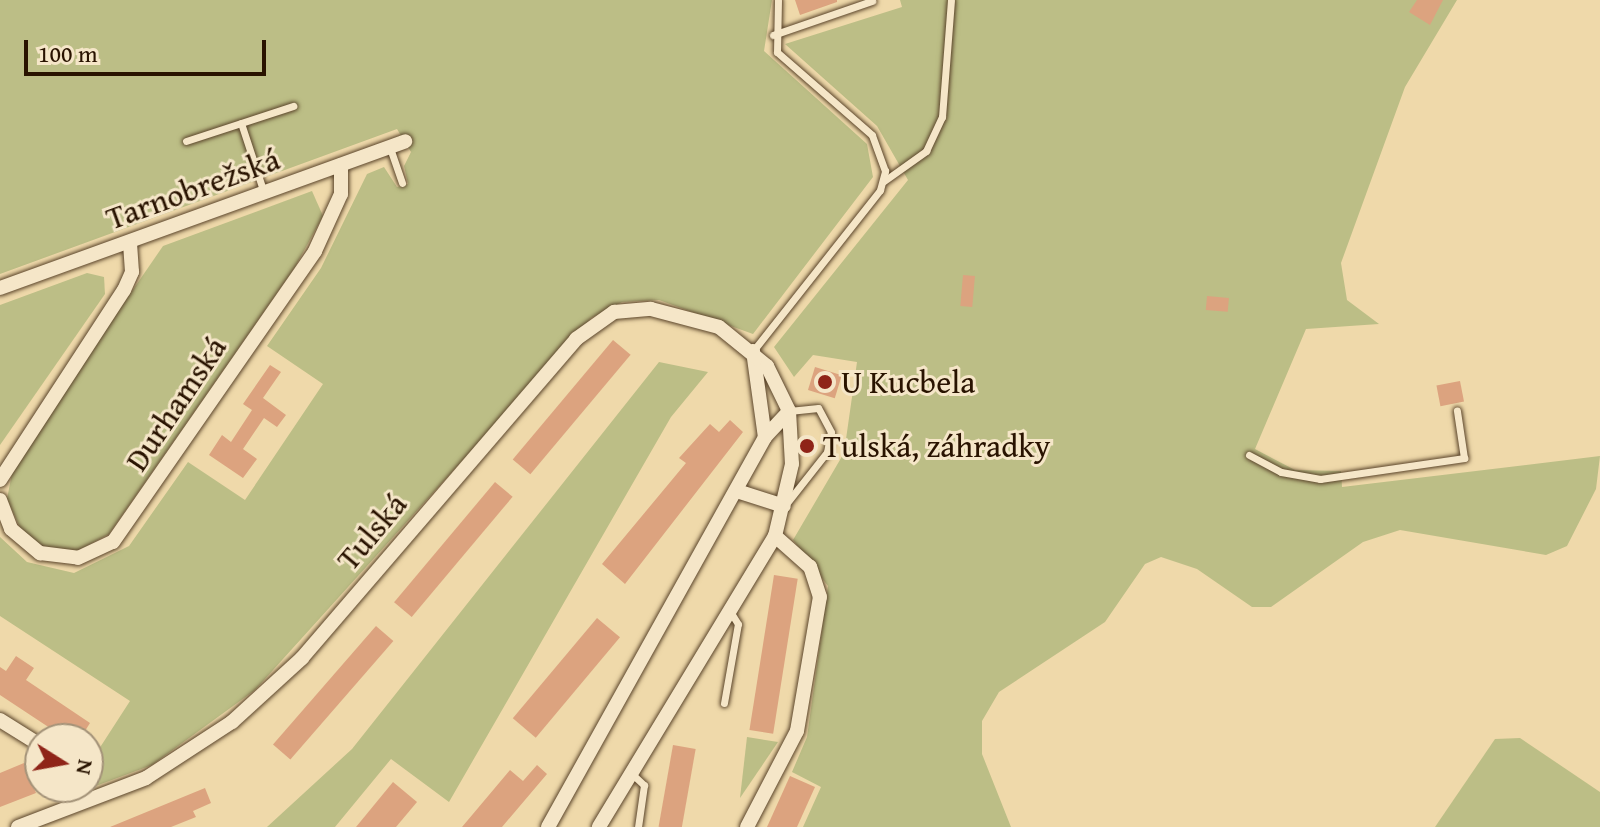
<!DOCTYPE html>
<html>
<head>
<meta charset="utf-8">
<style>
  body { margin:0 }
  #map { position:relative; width:1600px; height:827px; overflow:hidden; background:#efd9aa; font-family:"Gentium Book Plus",serif }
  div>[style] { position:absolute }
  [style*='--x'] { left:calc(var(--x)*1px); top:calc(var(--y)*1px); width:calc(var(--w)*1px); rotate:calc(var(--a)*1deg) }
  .green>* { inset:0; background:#bcbe86 }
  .building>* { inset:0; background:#dca37f; transform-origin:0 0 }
  .roads { filter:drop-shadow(0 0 2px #5a442a) drop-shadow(0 0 2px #5a442a) }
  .service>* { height:7px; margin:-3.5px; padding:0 3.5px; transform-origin:3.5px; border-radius:3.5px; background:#f5e6c8 }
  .minor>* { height:14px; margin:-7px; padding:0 7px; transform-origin:7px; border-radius:7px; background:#f5e6c8 }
  .dots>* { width:22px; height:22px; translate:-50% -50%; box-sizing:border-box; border:4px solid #f5e6c8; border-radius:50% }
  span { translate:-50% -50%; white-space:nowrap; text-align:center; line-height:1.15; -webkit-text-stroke:6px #f5e6c8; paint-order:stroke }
  .street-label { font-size:32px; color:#291300 }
  .poi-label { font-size:32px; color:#291300 }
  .left { translate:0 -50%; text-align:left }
  .north { position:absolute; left:24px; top:723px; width:80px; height:80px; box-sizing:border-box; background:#f5e6c8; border:2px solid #a39278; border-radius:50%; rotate:101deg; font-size:22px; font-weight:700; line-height:32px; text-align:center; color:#291300 }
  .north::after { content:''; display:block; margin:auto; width:28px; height:36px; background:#8f2418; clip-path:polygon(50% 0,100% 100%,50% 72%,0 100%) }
  .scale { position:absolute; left:24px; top:40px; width:242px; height:36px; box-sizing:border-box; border:4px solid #291300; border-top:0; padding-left:10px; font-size:24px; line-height:28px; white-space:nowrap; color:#291300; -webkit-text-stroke:6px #f5e6c8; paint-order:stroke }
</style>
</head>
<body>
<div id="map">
  <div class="green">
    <div style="clip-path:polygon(0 0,772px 0,764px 51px,867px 144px,873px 177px,753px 334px,659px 300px,622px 302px,591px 318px,255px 690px,152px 765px,69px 796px,75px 787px,88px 787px,88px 766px,130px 701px,0 616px,0 537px,27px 562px,74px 573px,129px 546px,188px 462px,245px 500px,323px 384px,267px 346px,321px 268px,367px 174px,384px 167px,397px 187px,408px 184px,404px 166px,411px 152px,397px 129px,0 274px)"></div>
    <div style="clip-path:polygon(900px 0,1457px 0,1405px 87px,1341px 263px,1347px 300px,1379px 324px,1306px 329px,1255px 449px,1295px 470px,1341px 471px,1342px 487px,1600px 456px,1596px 489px,1567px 546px,1546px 555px,1400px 530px,1363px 542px,1271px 607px,1252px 607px,1197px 569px,1161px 557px,1145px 564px,1105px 622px,999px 692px,982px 721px,982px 754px,1011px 827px,803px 827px,821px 787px,792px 772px,807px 737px,828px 586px,793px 540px,844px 453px,857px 362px,813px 355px,794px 377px,774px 347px,908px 180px,877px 126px,785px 44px,902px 7px)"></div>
    <div style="clip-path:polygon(312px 191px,323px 216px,295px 267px,109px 534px,77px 551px,41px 546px,22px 532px,7px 499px,14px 463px,163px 246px)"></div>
    <div style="clip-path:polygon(87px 273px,104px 277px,105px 294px,0 445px,0 305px)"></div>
    <div style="clip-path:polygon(659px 362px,708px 372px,671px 417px,449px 802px,391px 759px,335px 827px,267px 827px,352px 749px)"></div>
    <div style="clip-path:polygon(747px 737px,778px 742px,740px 798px)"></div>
    <div style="clip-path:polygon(1520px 738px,1600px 792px,1600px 827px,1435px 827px,1495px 739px)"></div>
  </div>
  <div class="building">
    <div style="clip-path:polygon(795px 0,837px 0,837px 2px,800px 15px)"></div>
    <div style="clip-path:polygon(1417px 0,1443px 0,1430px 25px,1409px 12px)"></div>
    <div style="left:963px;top:275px;width:12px;height:31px;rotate:5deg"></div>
    <div style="left:1207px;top:296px;width:22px;height:14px;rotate:5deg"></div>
    <div style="left:613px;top:340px;width:23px;height:156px;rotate:40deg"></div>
    <div style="clip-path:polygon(270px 365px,281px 372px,263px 398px,286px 415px,277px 427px,264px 418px,243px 449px,257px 459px,243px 478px,209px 455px,222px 435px,231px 442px,252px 410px,243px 404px)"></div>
    <div style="left:815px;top:367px;width:28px;height:24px;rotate:17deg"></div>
    <div style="left:1460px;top:381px;width:21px;height:24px;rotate:79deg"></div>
    <div style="clip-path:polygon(730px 420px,743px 432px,625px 584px,602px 564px,686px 463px,679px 458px,710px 424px,719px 432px)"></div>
    <div style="left:495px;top:482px;width:23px;height:157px;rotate:40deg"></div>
    <div style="left:774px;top:575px;width:24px;height:157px;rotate:9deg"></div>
    <div style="left:597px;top:618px;width:30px;height:131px;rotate:40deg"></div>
    <div style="left:376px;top:626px;width:23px;height:157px;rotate:41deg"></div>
    <div style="clip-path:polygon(16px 656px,34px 668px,26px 680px,90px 723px,80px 739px,56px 739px,59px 734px,0 695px,0 667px,6px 671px)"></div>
    <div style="left:673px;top:745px;width:23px;height:83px;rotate:10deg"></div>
    <div style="clip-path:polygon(24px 763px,36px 793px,0 807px,0 773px)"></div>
    <div style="clip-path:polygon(537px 765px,547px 774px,502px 827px,462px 827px,510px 770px,523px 781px)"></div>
    <div style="clip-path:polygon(790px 776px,815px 787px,797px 827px,767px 827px)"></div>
    <div style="clip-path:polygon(393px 782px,417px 802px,396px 827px,356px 827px)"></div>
    <div style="clip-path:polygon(205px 788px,211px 803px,193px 811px,196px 817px,171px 827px,110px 827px)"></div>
  </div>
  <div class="roads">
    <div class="service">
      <div style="--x:773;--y:35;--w:105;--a:-19"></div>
      <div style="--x:241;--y:123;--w:74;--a:71.8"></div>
      <div style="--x:186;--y:141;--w:113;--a:-18.1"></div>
      <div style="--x:390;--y:148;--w:37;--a:71"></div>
      <div style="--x:884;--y:181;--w:52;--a:-35.5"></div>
      <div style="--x:926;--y:151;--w:38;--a:-65"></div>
      <div style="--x:942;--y:117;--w:117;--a:-85.6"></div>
      <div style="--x:753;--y:351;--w:205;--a:-51.7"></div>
      <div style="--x:880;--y:190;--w:20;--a:-75"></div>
      <div style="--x:885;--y:171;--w:38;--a:-110"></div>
      <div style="--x:872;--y:135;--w:126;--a:-138.9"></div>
      <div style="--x:777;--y:52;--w:52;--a:-88.9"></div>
      <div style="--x:1249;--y:455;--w:36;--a:28"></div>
      <div style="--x:1281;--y:472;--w:40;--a:10"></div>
      <div style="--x:1320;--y:479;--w:146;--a:-8.3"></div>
      <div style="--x:1464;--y:458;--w:48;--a:-98.5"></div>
      <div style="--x:786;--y:504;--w:66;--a:-51.7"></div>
      <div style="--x:827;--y:452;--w:20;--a:-79"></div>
      <div style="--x:831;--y:432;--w:27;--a:-118"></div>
      <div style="--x:818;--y:408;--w:29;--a:174"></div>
      <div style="--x:724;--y:703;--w:80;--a:-80"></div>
      <div style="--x:738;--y:624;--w:15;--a:-122"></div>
      <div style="--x:631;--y:773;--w:18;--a:43"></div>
      <div style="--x:644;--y:785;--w:42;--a:98.1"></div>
    </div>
    <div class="minor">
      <div style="--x:0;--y:288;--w:431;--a:-19.9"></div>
      <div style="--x:753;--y:351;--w:87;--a:82.1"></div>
      <div style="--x:0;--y:480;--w:227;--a:-56.9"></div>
      <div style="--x:124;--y:290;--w:20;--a:-66"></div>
      <div style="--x:132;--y:272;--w:30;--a:-94"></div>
      <div style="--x:740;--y:492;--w:46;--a:17.7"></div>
      <div style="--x:0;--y:500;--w:31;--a:69"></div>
      <div style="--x:11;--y:529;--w:38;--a:40"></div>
      <div style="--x:40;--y:553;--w:38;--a:7"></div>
      <div style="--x:78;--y:558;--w:38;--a:-25"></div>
      <div style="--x:113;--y:542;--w:354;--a:-55.2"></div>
      <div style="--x:315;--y:251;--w:63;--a:-65.5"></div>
      <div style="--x:341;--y:194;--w:29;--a:-90"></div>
      <div style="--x:0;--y:720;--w:47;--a:32"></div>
      <div style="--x:18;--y:827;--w:137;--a:-20.9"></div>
      <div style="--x:146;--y:778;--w:103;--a:-33.1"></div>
      <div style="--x:232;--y:722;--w:95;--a:-42.4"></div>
      <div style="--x:302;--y:658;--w:421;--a:-49.3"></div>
      <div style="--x:576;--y:339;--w:47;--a:-35.4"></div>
      <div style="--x:614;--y:312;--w:37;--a:-5"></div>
      <div style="--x:651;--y:309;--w:70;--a:14.8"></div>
      <div style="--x:719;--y:327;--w:62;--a:39.1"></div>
      <div style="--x:767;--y:366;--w:50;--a:63.9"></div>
      <div style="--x:789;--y:411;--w:53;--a:86.8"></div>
      <div style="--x:792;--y:464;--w:74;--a:103.3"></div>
      <div style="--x:775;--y:536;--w:340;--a:121.2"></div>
      <div style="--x:548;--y:827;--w:446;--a:-60.9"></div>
      <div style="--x:765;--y:437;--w:35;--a:-47"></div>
      <div style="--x:747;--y:827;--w:108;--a:-62.5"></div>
      <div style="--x:797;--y:731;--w:136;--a:-80.3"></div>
      <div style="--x:820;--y:597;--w:32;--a:-108"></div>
      <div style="--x:810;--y:567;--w:47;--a:-138.5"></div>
    </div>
  </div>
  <div class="dots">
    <div style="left:825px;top:382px;background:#8f2418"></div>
    <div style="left:807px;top:446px;background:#8f2418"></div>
  </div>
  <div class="street-label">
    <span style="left:193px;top:189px;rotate:-20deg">Tarnobrežská</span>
    <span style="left:176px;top:404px;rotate:-56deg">Durhamská</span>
    <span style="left:372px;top:532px;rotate:-50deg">Tulská</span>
  </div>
  <div class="poi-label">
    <span class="left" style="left:841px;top:382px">U Kucbela</span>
    <span class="left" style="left:823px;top:446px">Tulská, záhradky</span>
  </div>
  <div class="north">N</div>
  <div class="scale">100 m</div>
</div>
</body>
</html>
